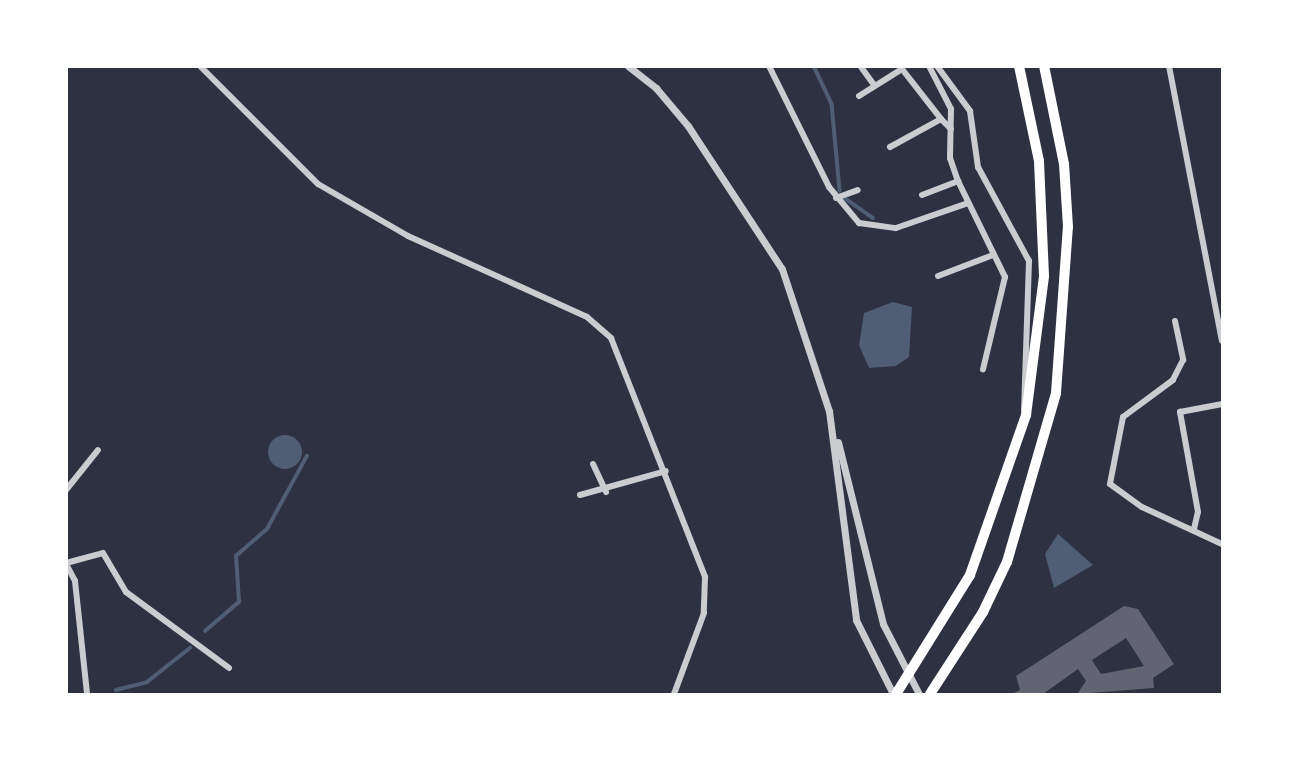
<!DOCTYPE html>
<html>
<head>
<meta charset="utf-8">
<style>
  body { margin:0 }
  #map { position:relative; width:1289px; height:761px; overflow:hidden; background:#2d3142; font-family:"Noto Sans",sans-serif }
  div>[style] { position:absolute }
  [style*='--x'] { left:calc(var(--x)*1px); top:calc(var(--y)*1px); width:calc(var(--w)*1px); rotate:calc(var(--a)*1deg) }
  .water>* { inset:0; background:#4f5d75 }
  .round { border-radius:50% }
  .stream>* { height:3.5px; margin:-1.75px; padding:0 1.75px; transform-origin:1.75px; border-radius:1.75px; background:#4f5d75 }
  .building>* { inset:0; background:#626471 }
  .minor>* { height:6px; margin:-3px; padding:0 3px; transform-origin:3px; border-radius:3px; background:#caccd0 }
  .tertiary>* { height:7px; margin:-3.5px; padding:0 3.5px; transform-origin:3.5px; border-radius:3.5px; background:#caccd0 }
  .trunk>* { height:10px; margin:-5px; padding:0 5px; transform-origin:5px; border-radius:5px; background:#fff }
  span { translate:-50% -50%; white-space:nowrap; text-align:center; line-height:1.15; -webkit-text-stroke:5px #fff; paint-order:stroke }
  .frame { position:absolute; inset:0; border:68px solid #fff; pointer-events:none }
</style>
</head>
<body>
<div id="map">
  <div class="water">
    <div style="clip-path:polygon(893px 302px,912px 307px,909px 357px,896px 366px,869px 368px,859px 345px,864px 313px)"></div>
    <div class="round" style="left:268px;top:435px;width:34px;height:34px"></div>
    <div style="clip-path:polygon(1058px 534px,1093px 565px,1054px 588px,1045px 554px)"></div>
  </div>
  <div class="stream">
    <div style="--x:814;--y:66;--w:42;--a:64.7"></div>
    <div style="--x:832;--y:104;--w:87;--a:84.7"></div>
    <div style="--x:846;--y:199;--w:33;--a:35"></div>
    <div style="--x:205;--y:631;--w:45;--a:-40.5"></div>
    <div style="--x:239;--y:602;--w:46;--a:-93.7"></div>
    <div style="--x:236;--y:556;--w:41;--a:-41.1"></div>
    <div style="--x:267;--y:529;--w:83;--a:-61.3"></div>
    <div style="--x:116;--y:690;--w:32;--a:-14"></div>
    <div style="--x:147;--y:682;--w:55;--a:-38.3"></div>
  </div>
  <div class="building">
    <div style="clip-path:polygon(evenodd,1124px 606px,1138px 609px,1174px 664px,1153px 678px,1154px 688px,1077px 694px,1086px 681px,1078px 669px,1043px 694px,1012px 694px,1020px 690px,1016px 676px,1124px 606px,1126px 638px,1144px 666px,1101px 674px,1092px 660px,1126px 638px)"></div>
  </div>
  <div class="minor">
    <div style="--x:200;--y:66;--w:167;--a:45"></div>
    <div style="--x:318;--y:184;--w:104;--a:30"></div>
    <div style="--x:408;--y:236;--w:196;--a:24.3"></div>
    <div style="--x:587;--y:317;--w:32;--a:41"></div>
    <div style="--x:611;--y:338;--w:257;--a:68.5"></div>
    <div style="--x:705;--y:577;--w:36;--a:92"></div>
    <div style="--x:704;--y:613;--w:86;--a:110.3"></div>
    <div style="--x:769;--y:66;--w:135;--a:63.6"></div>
    <div style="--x:829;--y:187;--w:47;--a:50.2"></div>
    <div style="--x:859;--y:223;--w:37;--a:8"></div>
    <div style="--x:896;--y:228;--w:76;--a:-19.1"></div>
    <div style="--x:929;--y:66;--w:48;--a:62.9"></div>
    <div style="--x:951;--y:109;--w:49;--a:91.2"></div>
    <div style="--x:950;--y:158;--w:24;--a:71"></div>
    <div style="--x:958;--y:181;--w:107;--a:63.9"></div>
    <div style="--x:1005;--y:277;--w:95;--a:103.4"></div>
    <div style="--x:937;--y:66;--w:56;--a:53.7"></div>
    <div style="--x:970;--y:111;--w:57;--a:81.9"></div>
    <div style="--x:978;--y:167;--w:107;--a:61.5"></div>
    <div style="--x:1029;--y:261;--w:149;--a:91.9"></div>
    <div style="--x:1169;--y:66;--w:280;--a:79.1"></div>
    <div style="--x:861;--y:67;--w:22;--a:54"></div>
    <div style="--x:859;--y:96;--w:51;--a:-32.1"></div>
    <div style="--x:902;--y:69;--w:63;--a:52"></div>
    <div style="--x:890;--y:147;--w:58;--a:-28.8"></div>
    <div style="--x:941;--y:119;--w:14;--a:45"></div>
    <div style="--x:922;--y:195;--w:39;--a:-21"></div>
    <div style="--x:836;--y:198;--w:23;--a:-20"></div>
    <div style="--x:938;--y:276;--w:59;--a:-20.9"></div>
    <div style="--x:1175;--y:321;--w:40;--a:78"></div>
    <div style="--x:1183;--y:360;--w:22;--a:117"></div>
    <div style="--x:1173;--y:380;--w:62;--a:143.5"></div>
    <div style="--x:1123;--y:417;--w:68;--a:101"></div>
    <div style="--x:1110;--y:484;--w:39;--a:36"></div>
    <div style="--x:1142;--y:507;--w:88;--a:24.8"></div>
    <div style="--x:593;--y:464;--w:31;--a:65"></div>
    <div style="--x:66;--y:490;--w:51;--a:-51.3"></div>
    <div style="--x:580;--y:495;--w:89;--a:-15.6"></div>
    <div style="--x:1194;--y:529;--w:17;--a:-77"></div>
    <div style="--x:1198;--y:512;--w:102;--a:-100.2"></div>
    <div style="--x:1180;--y:412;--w:43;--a:-10.8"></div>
    <div style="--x:66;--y:563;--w:38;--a:-15"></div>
    <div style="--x:103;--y:553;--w:45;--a:59.5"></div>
    <div style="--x:126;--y:592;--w:128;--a:36.4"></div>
    <div style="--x:66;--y:564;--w:19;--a:62"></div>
    <div style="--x:75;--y:581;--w:114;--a:83.9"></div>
  </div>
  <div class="tertiary">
    <div style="--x:628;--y:66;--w:36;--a:38"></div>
    <div style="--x:656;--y:88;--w:50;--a:49.9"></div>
    <div style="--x:688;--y:126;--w:171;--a:56.7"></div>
    <div style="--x:782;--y:269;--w:150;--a:71.7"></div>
    <div style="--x:829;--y:411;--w:211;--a:82.6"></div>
    <div style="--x:856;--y:620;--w:83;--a:63.4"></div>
    <div style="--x:838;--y:442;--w:187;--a:76.1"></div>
    <div style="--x:883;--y:624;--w:79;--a:62.8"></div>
  </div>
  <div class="trunk">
    <div style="--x:896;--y:694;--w:140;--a:-58.1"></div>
    <div style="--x:970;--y:575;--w:170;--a:-70.7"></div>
    <div style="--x:1026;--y:415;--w:140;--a:-82.6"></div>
    <div style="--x:1044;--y:276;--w:115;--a:-92.5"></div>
    <div style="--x:1039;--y:161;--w:97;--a:-101.9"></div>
    <div style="--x:930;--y:694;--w:98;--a:-57.1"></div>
    <div style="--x:983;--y:612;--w:55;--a:-64.4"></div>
    <div style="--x:1007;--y:562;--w:176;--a:-73.8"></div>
    <div style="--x:1056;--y:393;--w:166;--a:-85.9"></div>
    <div style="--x:1068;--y:227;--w:63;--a:-93.6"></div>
    <div style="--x:1064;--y:164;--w:100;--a:-101.5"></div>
  </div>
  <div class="frame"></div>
</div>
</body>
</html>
